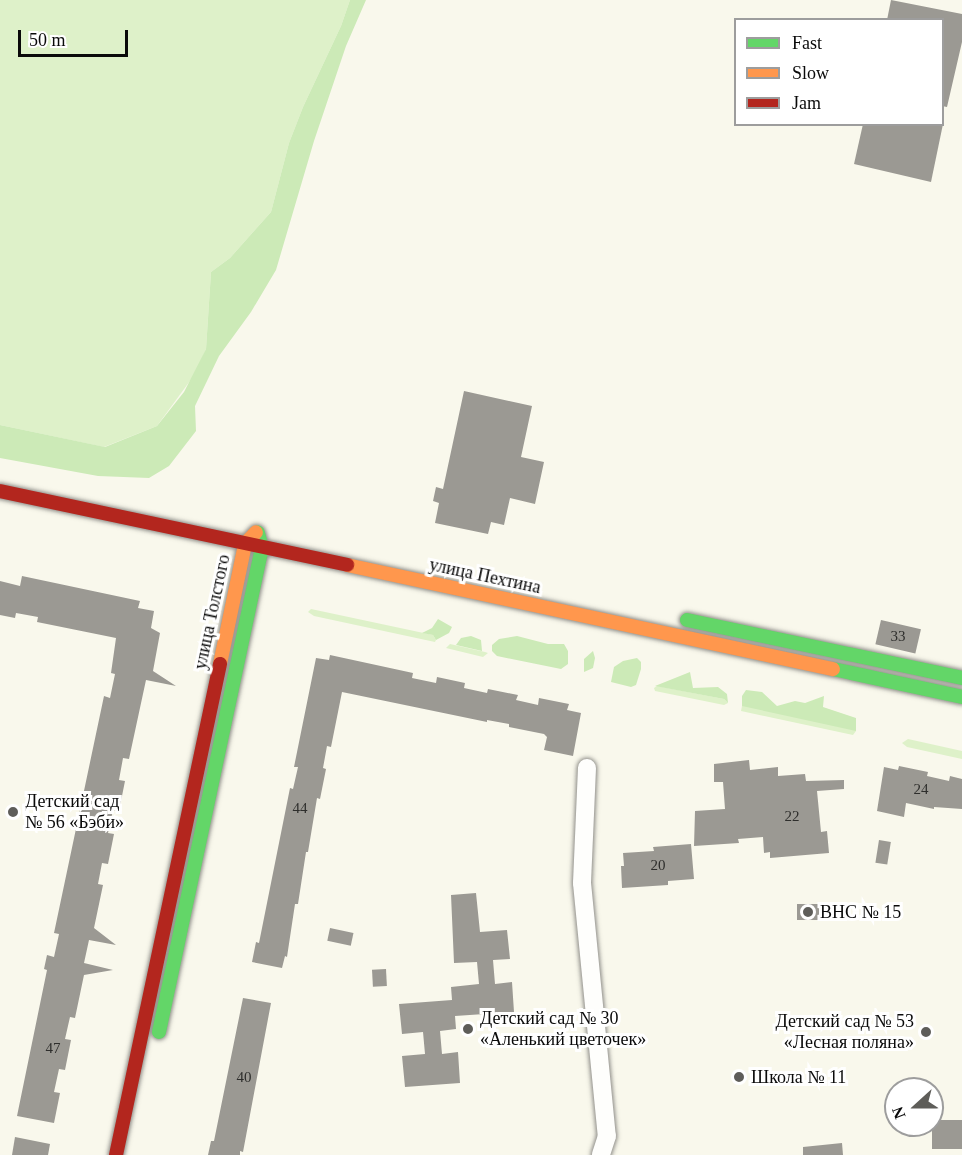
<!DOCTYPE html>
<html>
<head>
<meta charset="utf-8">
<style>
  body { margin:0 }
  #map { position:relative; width:962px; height:1155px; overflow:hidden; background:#f9f8ec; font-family:Georgia,serif }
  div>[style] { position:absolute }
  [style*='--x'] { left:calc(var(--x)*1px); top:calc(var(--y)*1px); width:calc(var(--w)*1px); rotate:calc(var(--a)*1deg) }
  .green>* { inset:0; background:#def1c9 }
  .forest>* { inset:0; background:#cceab7 }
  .building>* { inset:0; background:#9b9993; transform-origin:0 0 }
  .roads { filter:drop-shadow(0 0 2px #92918c) drop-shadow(0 0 2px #92918c) }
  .street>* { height:18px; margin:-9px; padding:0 9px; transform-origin:9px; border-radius:9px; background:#fefefc }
  .fast>* { height:14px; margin:-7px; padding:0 7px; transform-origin:7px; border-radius:7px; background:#63d668 }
  .slow>* { height:14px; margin:-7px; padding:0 7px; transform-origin:7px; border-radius:7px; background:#ff974d }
  .jam>* { height:14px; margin:-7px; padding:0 7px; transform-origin:7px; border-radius:7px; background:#b3261e }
  .dots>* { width:16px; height:16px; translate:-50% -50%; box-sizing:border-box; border:3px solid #fff; border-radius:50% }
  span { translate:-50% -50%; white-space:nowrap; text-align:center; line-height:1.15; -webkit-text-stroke:6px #fff; paint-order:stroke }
  .number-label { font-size:15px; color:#2e2e2c }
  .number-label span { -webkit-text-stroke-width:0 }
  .street-label { font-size:18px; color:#0a0a0a }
  .poi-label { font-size:18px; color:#0a0a0a }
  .left { translate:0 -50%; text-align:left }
  .right { translate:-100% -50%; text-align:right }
  .legend { position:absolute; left:734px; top:18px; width:210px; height:108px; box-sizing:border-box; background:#fff; border:2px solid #9d9d9d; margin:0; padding:8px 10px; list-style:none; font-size:18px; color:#0a0a0a }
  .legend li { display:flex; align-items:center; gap:12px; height:30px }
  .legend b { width:30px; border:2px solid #9d9d9d }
  .north { position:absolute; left:884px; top:1077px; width:60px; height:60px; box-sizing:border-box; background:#fff; border:2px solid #9d9d9d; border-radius:50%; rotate:249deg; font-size:16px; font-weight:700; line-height:24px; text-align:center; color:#0a0a0a }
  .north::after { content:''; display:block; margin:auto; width:21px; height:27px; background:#5e5d59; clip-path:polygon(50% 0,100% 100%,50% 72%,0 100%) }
  .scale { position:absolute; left:18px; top:30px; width:110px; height:27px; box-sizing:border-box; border:3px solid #0a0a0a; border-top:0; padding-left:8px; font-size:18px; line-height:21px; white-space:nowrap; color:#0a0a0a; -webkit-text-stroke:4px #fff; paint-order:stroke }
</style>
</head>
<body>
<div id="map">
  <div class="green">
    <div style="clip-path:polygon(0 0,350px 0,341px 26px,303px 107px,289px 143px,271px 212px,230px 258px,211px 272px,206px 349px,195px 374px,157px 426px,104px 447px,0 425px)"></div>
    <div style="clip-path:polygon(311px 609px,433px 635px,436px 640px,435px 642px,314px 616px,308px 612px)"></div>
    <div style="clip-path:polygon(450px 644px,485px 652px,488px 653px,483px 657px,446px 648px)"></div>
    <div style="clip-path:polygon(657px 686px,724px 699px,728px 703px,724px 705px,655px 691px,654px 688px)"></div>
    <div style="clip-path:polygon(747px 705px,854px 729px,856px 731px,853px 735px,741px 711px,742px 706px)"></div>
    <div style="clip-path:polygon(908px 739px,962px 751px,962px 759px,907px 747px,902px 743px)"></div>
  </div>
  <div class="forest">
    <div style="clip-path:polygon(350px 0,366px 0,346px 46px,314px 141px,276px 270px,251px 312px,219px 356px,195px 406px,196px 431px,169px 466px,149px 478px,98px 476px,0 458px,0 425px,105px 447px,157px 426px,184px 392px,206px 349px,211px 272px,230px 258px,271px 212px,289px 143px,303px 107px,341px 26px)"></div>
    <div style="clip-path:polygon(438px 619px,452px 627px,449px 633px,436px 640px,433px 635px,422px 633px,432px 628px)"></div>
    <div style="clip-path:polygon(471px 636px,481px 640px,482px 651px,456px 645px,461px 638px)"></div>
    <div style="clip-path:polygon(517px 636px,548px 644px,564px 644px,568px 651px,568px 664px,561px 669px,497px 656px,492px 651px,492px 645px,499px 639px)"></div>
    <div style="clip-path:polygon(593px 651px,595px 658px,593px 668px,584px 672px,584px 659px)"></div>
    <div style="clip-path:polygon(637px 658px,641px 662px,641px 669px,636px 685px,631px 687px,611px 682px,614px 667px,623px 661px)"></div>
    <div style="clip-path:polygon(690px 672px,693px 688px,718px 687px,727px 694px,728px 703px,724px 699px,655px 686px)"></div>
    <div style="clip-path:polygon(746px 690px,762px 692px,777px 706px,795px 701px,805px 703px,824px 696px,823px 707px,856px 718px,856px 731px,742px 706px,742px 696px)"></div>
  </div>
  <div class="building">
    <div style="clip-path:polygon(891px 0,962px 14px,962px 42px,947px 107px,942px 106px,942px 20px,887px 20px)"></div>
    <div style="clip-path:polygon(863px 124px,943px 124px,931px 182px,854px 164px)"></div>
    <div style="clip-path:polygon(464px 391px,532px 406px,521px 457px,544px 462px,535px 504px,510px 498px,504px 525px,491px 522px,488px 534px,435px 523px,439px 503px,433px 501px,436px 487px,443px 489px)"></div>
    <div style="clip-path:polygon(22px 576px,140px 601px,138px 608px,154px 611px,151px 628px,160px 633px,153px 671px,176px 686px,146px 680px,129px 759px,123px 758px,119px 780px,125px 781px,119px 811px,113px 810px,108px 833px,114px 834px,108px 864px,102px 863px,98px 884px,103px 885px,94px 928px,116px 945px,89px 940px,84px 963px,113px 970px,84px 975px,75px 1018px,70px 1017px,65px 1039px,71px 1040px,65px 1070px,59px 1069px,54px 1092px,60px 1093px,54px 1123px,17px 1116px,47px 970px,44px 969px,47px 955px,54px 957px,59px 934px,54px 933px,104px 696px,110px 698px,115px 674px,111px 673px,116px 638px,37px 622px,38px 617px,16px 613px,15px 618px,0 615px,0 581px,20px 586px)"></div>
    <div style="left:881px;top:620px;width:41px;height:25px;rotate:13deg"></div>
    <div style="clip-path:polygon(330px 655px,413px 673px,412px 678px,436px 683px,437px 677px,465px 683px,464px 688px,487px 693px,488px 689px,518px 695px,516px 700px,538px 705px,539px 698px,569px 704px,567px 710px,581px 713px,573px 756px,544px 750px,547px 737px,544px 734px,509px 727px,509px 724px,487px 720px,487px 722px,342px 692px,331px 747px,327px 746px,323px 768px,326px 769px,320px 799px,317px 798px,308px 852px,306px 852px,298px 904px,295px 904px,287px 957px,285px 956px,282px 968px,252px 962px,256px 942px,259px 943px,290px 788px,293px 789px,298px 767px,294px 767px,316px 658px,329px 660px)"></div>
    <div style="clip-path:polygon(749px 760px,750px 770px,778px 767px,778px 776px,805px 774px,806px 781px,844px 780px,844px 789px,817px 791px,821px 832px,827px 831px,829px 853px,770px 858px,770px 852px,764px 853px,763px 837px,738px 839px,739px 843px,694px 846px,695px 811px,725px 809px,723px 782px,714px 782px,714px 764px)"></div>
    <div style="clip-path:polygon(899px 766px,928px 772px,927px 776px,949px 781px,950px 776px,962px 779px,962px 809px,934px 807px,934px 809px,906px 803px,904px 817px,877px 811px,884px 767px,898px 770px)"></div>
    <div style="left:879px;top:840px;width:12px;height:23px;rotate:9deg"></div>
    <div style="clip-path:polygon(691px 844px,694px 879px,668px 881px,668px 885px,622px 888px,621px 866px,624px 866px,623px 853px,654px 851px,653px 847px)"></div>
    <div style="clip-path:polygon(476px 893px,480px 932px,507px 930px,510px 959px,493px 960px,495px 984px,512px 982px,514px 1012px,455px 1016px,456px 1029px,440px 1031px,442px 1054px,458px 1052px,460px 1083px,405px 1087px,402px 1056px,425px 1054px,423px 1032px,402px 1034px,399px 1004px,452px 1000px,451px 987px,479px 984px,477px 962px,454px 963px,451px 895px)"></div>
    <div style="left:797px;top:904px;width:22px;height:16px"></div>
    <div style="left:330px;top:928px;width:24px;height:13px;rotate:12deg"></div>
    <div style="left:386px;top:969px;width:17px;height:14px;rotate:87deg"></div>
    <div style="clip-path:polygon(243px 998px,271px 1003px,243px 1152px,240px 1151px,240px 1155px,208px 1155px,211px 1141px,214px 1141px)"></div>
    <div style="left:962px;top:1120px;width:29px;height:30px;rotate:90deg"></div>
    <div style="clip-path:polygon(15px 1137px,50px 1144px,48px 1155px,12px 1155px)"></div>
    <div style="clip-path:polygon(842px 1143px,843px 1155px,803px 1155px,803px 1147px)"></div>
  </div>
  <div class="roads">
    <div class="street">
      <div style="--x:587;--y:768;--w:115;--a:92.5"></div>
      <div style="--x:582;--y:883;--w:254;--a:84.4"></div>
      <div style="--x:607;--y:1136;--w:20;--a:108"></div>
    </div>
    <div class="fast">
      <div style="--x:687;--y:620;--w:281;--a:11.9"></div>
      <div style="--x:833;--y:669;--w:132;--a:12.2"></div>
      <div style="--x:159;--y:1032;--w:495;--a:-78"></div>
      <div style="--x:262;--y:548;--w:16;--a:-105"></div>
    </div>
    <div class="slow">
      <div style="--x:347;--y:565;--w:497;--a:12.1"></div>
      <div style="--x:220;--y:664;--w:123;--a:-78.2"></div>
      <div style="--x:245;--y:544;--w:16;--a:-47"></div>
    </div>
    <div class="jam">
      <div style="--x:0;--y:491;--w:355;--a:12"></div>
      <div style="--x:116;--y:1155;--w:502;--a:-78.04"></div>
    </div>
  </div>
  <div class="dots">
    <div style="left:13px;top:812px;background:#5e5d59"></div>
    <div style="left:808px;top:912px;background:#5e5d59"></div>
    <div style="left:468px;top:1029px;background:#5e5d59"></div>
    <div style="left:926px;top:1032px;background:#5e5d59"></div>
    <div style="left:739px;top:1077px;background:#5e5d59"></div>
  </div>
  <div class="number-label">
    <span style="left:898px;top:637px">33</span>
    <span style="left:921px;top:790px">24</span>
    <span style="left:300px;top:809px">44</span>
    <span style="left:792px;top:817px">22</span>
    <span style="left:658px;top:866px">20</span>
    <span style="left:53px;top:1049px">47</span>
    <span style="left:244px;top:1078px">40</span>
  </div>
  <div class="street-label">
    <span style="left:485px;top:576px;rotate:12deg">улица Пехтина</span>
    <span style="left:212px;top:612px;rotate:-78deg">улица Толстого</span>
  </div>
  <div class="poi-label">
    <span class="left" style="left:25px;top:812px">Детский сад<br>№ 56 «Бэби»</span>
    <span class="left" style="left:820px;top:912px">ВНС № 15</span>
    <span class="left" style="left:480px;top:1029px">Детский сад № 30<br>«Аленький цветочек»</span>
    <span class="right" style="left:914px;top:1032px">Детский сад № 53<br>«Лесная поляна»</span>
    <span class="left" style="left:751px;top:1077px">Школа № 11</span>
  </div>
  <ul class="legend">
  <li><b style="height:8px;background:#63d668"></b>Fast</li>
  <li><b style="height:8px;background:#ff974d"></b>Slow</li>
  <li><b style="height:8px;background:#b3261e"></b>Jam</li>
  </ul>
  <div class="north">N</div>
  <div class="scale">50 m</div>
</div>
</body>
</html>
